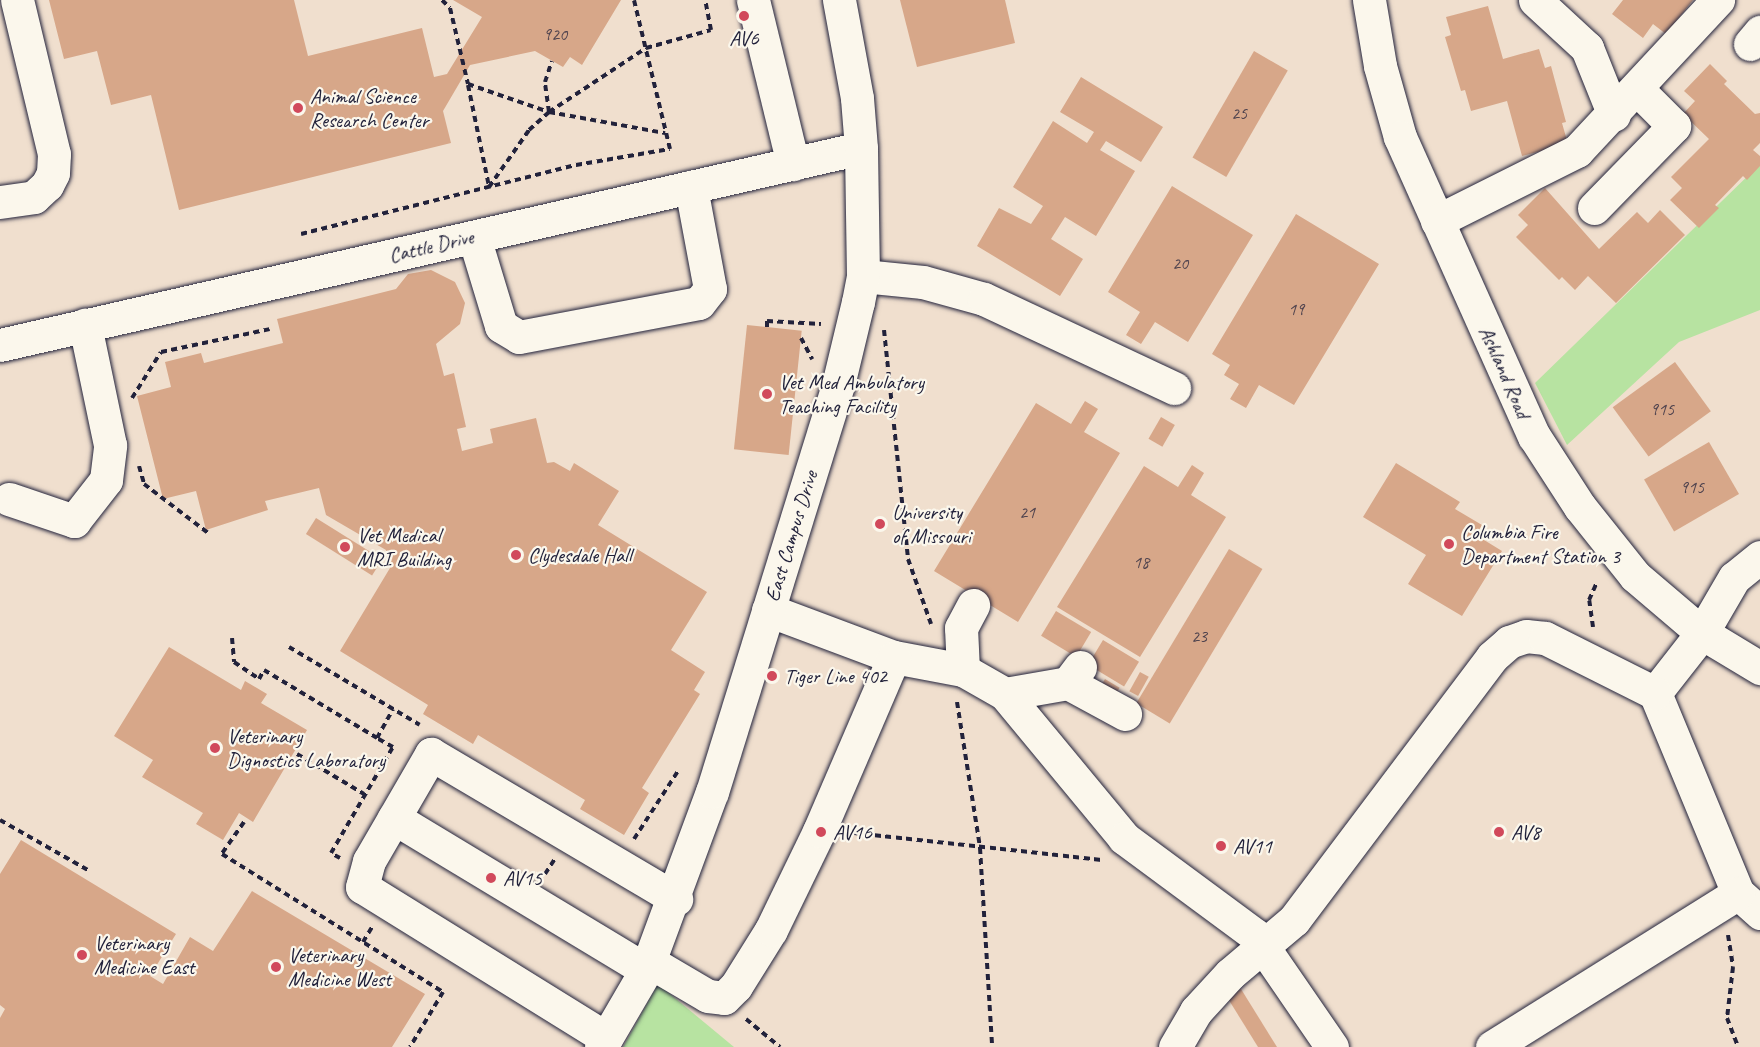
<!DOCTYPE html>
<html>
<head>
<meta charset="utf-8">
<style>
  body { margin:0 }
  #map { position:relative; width:1760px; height:1047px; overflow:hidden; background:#fbf7ec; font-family:Caveat,sans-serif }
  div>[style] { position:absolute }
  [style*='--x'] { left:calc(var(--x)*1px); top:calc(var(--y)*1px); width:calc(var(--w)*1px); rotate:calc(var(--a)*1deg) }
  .built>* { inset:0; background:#f0dfce; transform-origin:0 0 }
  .green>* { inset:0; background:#b7e3a1 }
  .building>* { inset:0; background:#d7a789; transform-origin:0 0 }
  .path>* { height:4px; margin-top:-2px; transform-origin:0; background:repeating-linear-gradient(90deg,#22223b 0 6px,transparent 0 10.5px) }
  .roads { filter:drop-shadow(0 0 2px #22223b) drop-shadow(0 0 2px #22223b) }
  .minor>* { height:33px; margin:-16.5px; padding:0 16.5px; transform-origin:16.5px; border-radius:16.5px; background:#fbf7ec }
  .dots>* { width:16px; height:16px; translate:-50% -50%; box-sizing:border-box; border:3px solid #fbf7ec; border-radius:50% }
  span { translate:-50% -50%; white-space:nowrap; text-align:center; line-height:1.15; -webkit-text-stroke:4.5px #fbf7ec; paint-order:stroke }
  .number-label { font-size:18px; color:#4f434e }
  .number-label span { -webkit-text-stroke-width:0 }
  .poi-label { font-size:21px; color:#22223b }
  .left { translate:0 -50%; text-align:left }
  .street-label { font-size:21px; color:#22223b }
</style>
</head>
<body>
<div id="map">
  <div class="built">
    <div style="left:0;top:0;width:1760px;height:1047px"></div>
  </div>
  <div class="green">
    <div style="clip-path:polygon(1760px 164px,1760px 310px,1679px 342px,1567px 445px,1535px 383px)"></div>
    <div style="clip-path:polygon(658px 984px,734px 1047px,623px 1047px)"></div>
  </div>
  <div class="building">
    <div style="clip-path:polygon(49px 0,294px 0,308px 56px,422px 28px,434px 77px,447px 74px,482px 17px,453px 0,621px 0,582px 65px,570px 57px,563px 67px,535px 51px,470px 65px,443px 111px,451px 143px,179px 210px,151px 95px,111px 105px,97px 51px,64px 59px)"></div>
    <div style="clip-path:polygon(900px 0,1005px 0,1015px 43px,917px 67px)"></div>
    <div style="clip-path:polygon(1623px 0,1693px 0,1666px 34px,1653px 24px,1643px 38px,1612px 14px)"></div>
    <div style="clip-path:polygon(1488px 6px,1503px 59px,1539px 49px,1545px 68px,1551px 66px,1566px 122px,1562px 123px,1568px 144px,1522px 156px,1507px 101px,1471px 111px,1465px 90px,1461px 91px,1445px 37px,1451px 35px,1446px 17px)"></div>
    <div style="left:1254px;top:51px;width:39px;height:123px;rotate:30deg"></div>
    <div style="clip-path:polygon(1710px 64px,1727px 81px,1724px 84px,1755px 114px,1760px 113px,1760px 143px,1753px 150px,1760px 156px,1760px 166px,1747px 180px,1743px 176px,1715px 205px,1719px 208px,1699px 228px,1670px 200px,1682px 188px,1671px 177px,1709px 139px,1683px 114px,1695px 101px,1684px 91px)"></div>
    <div style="clip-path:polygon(1081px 77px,1163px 127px,1141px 162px,1106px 141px,1100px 150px,1135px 171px,1096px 236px,1065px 217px,1051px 239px,1083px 259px,1060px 296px,977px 246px,999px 208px,1031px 224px,1043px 206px,1013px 187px,1053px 121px,1087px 143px,1094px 132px,1060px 112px)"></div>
    <div style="clip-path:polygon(1172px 186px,1253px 235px,1188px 342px,1155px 322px,1141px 344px,1126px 335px,1140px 312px,1108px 292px)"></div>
    <div style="clip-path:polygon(1545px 188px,1599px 249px,1637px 212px,1648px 223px,1660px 210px,1685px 235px,1616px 303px,1588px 276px,1575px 290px,1562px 277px,1559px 280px,1516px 237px,1528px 225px,1518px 215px)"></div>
    <div style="clip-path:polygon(1296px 214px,1379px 264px,1294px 405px,1259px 385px,1246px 408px,1230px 399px,1239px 384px,1224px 375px,1230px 365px,1212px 354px)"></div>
    <div style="clip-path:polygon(431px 270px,455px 282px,465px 303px,460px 324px,436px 344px,444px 376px,454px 373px,466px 427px,457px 429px,462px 451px,493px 443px,490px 429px,536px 418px,547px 463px,554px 462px,570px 471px,574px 463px,619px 491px,598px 525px,707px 592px,671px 650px,705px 672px,694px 690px,700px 694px,642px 788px,649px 793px,624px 835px,580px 809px,585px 800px,478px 735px,473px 744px,423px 714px,428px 705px,340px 651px,393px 563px,387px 559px,386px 550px,326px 515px,319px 488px,265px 501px,268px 510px,206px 530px,196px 491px,163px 499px,137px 396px,171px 387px,165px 362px,201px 353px,204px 363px,283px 343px,277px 319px,396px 289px,408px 274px)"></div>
    <div style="left:747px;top:325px;width:55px;height:125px;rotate:6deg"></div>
    <div style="left:1675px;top:362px;width:61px;height:77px;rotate:54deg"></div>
    <div style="clip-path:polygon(1085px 401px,1098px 409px,1084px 432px,1120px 453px,1018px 622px,934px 571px,1036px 403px,1071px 424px)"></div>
    <div style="left:1161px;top:417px;width:16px;height:25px;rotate:30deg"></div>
    <div style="left:1709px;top:442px;width:60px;height:75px;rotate:60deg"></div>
    <div style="clip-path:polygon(1396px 463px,1460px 502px,1455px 509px,1482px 525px,1476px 535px,1502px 551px,1462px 616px,1408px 584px,1426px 555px,1363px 517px)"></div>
    <div style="clip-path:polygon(1192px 465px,1204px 473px,1191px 495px,1226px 517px,1140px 657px,1057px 607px,1144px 466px,1178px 487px)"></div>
    <div style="left:316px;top:518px;width:78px;height:19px;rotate:32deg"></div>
    <div style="left:1229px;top:549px;width:39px;height:180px;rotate:31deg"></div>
    <div style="left:1056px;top:611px;width:41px;height:29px;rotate:31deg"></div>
    <div style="left:1103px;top:640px;width:42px;height:29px;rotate:31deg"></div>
    <div style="clip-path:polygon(169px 647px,241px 690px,245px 681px,267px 694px,261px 703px,307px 730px,253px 822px,239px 813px,223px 840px,196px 824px,203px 813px,142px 777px,153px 760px,114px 736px)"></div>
    <div style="left:1140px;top:672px;width:10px;height:22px;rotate:29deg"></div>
    <div style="left:1105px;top:679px;width:17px;height:11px;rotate:31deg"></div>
    <div style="clip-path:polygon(21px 840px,176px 934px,150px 976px,163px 984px,190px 937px,213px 951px,252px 891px,425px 994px,392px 1047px,0 1047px,0 1018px,5px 1009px,0 1005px,0 874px)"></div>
    <div style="clip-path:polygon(1241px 989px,1277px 1047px,1258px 1047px,1227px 997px)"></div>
  </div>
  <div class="path">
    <div style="--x:442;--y:0;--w:11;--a:45"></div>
    <div style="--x:450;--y:8;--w:78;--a:76.7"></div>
    <div style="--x:468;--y:84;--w:86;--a:19.1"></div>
    <div style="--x:549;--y:112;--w:118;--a:10.3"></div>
    <div style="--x:468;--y:85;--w:103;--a:78.3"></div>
    <div style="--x:549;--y:112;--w:30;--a:-98"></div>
    <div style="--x:545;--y:82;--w:22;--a:-72"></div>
    <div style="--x:489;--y:187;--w:70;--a:-54.9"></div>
    <div style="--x:529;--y:130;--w:27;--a:-42"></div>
    <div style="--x:549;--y:112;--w:116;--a:-33.4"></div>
    <div style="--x:646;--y:48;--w:67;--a:-15.5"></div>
    <div style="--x:711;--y:30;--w:31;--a:-101"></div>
    <div style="--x:301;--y:234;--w:284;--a:-14.1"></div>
    <div style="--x:576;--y:165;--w:95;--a:-9.7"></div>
    <div style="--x:670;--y:149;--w:153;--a:-103.6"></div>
    <div style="--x:767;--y:327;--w:6;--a:-90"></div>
    <div style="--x:767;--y:321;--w:54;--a:3.2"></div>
    <div style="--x:884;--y:330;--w:230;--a:84"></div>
    <div style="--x:908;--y:559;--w:69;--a:70.5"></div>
    <div style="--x:801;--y:338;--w:24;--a:62"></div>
    <div style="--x:132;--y:398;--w:54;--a:-57.8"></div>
    <div style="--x:161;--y:352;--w:111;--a:-11.9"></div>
    <div style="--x:139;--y:466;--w:19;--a:74"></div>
    <div style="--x:144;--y:484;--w:81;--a:37.4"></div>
    <div style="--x:1593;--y:627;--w:27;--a:-98"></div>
    <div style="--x:1589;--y:600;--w:20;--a:-66"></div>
    <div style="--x:232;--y:638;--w:24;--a:85"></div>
    <div style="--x:234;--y:662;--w:30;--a:34"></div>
    <div style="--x:259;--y:679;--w:10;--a:-61"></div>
    <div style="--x:264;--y:670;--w:132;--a:31"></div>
    <div style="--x:377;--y:738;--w:33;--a:-61"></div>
    <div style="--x:289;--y:647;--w:152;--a:30.8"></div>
    <div style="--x:957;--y:702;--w:148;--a:81"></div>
    <div style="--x:980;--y:848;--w:199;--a:86.5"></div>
    <div style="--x:297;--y:754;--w:78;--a:30.8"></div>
    <div style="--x:0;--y:820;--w:101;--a:29.6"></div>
    <div style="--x:244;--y:822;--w:39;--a:125"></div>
    <div style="--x:222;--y:854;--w:261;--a:32"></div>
    <div style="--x:443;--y:992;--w:64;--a:121"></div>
    <div style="--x:854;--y:833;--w:249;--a:6.2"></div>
    <div style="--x:634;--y:839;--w:81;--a:-57.1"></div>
    <div style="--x:340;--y:858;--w:10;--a:-151"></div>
    <div style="--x:331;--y:853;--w:123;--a:-59.7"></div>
    <div style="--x:393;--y:747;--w:18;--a:-151"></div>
    <div style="--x:545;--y:874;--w:17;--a:-57"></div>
    <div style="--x:1728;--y:935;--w:32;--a:81"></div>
    <div style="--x:1733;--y:967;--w:51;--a:96.7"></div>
    <div style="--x:1727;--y:1018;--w:31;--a:69"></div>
    <div style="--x:363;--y:942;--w:17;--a:-59"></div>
    <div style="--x:746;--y:1019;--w:44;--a:39.5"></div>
  </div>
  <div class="roads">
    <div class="minor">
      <div style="--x:753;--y:0;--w:169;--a:76.3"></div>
      <div style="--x:1369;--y:0;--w:67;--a:80.5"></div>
      <div style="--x:1380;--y:66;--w:74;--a:74.3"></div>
      <div style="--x:1400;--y:137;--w:328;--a:65.9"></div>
      <div style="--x:1534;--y:436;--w:85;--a:57.1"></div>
      <div style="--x:1580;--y:507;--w:88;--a:51.4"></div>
      <div style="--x:1635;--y:576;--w:88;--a:40.4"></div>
      <div style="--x:1702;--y:633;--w:68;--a:31.1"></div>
      <div style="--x:1535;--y:0;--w:71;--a:42.7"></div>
      <div style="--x:1587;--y:48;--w:72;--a:68.1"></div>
      <div style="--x:1750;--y:44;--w:16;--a:-50"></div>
      <div style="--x:0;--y:202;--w:34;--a:-8"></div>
      <div style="--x:34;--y:197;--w:18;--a:-43"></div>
      <div style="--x:47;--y:185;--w:13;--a:-63"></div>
      <div style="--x:53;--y:173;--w:19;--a:-87"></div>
      <div style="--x:54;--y:154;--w:158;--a:-103.5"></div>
      <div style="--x:1594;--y:208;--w:115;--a:-45.7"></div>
      <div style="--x:1674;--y:126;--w:51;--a:-135"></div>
      <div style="--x:1437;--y:221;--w:157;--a:-26.6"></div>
      <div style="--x:1577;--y:151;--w:207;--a:-47"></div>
      <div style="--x:474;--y:237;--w:93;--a:73.1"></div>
      <div style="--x:501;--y:326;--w:21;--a:31"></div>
      <div style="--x:519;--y:337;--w:183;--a:-10.7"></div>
      <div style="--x:699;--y:303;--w:18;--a:-52"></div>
      <div style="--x:710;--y:289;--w:104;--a:-100.6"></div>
      <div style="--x:863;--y:276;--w:60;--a:5.7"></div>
      <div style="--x:923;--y:282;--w:63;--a:15.6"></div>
      <div style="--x:984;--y:299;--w:210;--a:25.1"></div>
      <div style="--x:0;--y:345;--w:883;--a:-12.89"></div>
      <div style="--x:9;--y:499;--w:69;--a:18.7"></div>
      <div style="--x:74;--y:521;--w:52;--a:-52"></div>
      <div style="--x:106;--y:480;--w:35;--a:-83"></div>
      <div style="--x:110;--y:445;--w:123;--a:-101.8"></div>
      <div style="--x:1760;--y:557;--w:33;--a:141"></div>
      <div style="--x:1734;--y:578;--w:64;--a:120.2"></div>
      <div style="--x:1702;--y:633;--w:76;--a:128.1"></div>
      <div style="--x:1655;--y:693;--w:217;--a:67.5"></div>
      <div style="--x:1738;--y:893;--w:30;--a:42"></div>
      <div style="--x:768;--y:610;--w:134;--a:20.5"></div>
      <div style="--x:894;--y:657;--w:70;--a:10.7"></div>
      <div style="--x:963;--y:670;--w:48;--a:29.7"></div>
      <div style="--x:1005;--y:694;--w:187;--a:50.4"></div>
      <div style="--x:1124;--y:838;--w:163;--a:36.5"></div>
      <div style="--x:1255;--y:935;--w:136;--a:55.5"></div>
      <div style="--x:963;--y:670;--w:42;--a:-92.7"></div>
      <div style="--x:961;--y:628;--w:26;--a:-62"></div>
      <div style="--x:1068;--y:683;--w:65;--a:28.5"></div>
      <div style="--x:1005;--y:694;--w:64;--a:-9.9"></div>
      <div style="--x:1068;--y:683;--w:20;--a:-53"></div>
      <div style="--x:394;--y:818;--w:294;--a:31.1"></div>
      <div style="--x:650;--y:962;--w:67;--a:30.4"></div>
      <div style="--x:708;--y:996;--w:16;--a:7"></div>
      <div style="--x:724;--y:998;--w:17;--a:-45"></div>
      <div style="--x:736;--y:986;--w:66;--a:-58"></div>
      <div style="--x:771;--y:930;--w:110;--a:-64.1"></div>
      <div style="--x:819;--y:831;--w:189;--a:-66.7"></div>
      <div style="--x:606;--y:1038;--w:287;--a:-148.2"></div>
      <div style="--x:362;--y:887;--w:27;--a:-75"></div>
      <div style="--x:369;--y:861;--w:124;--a:-59.9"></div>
      <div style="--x:431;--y:754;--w:285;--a:30.6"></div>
      <div style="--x:601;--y:1047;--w:89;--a:-59.7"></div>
      <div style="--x:646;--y:970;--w:190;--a:-69.7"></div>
      <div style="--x:712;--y:792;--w:426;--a:-72.8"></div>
      <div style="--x:838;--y:385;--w:85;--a:-76.5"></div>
      <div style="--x:858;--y:302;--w:26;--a:-79"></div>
      <div style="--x:863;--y:276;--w:128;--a:-90.9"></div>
      <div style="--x:861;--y:148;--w:50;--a:-94.6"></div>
      <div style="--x:857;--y:98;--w:100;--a:-100.4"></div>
      <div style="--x:1175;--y:1047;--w:42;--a:-59.7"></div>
      <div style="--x:1196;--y:1011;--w:50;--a:-47.4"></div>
      <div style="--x:1230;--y:974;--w:84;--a:-40.2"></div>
      <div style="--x:1294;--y:920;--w:329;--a:-53"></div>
      <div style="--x:1492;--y:657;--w:23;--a:-41"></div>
      <div style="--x:1509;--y:642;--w:18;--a:-19"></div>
      <div style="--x:1526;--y:636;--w:19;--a:6"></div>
      <div style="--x:1545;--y:638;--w:123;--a:26.6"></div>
      <div style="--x:1492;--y:1047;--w:290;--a:-32"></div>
    </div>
  </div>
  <div class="dots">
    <div style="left:744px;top:16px;background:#d1495b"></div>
    <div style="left:298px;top:108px;background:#d1495b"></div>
    <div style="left:767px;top:394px;background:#d1495b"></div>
    <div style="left:880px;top:524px;background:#d1495b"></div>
    <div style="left:1449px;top:544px;background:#d1495b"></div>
    <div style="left:345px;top:547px;background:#d1495b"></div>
    <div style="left:516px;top:555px;background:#d1495b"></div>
    <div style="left:772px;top:676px;background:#d1495b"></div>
    <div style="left:215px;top:748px;background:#d1495b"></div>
    <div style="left:821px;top:832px;background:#d1495b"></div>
    <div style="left:1499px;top:832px;background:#d1495b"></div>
    <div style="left:1221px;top:846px;background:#d1495b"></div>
    <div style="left:491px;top:878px;background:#d1495b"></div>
    <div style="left:82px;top:955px;background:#d1495b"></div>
    <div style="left:276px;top:967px;background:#d1495b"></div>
  </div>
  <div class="number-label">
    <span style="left:555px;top:34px">920</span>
    <span style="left:1239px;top:113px">25</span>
    <span style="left:1180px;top:263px">20</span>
    <span style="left:1296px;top:309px">19</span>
    <span style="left:1662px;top:409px">915</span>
    <span style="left:1692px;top:487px">915</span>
    <span style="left:1027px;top:512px">21</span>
    <span style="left:1141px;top:562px">18</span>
    <span style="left:1199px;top:636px">23</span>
  </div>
  <div class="poi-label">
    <span style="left:744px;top:38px">AV6</span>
    <span class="left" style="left:310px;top:108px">Animal Science<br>Research Center</span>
    <span class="left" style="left:779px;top:394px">Vet Med Ambulatory<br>Teaching Facility</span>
    <span class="left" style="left:892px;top:524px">University<br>of Missouri</span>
    <span class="left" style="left:1461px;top:544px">Columbia Fire<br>Department Station 3</span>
    <span class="left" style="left:357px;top:547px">Vet Medical<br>MRI Building</span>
    <span class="left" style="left:528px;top:555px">Clydesdale Hall</span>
    <span class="left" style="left:784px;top:676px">Tiger Line 402</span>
    <span class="left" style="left:227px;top:748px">Veterinary<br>Dignostics Laboratory</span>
    <span class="left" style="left:833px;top:832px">AV16</span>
    <span class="left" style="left:1511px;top:832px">AV8</span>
    <span class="left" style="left:1233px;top:846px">AV11</span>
    <span class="left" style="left:503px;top:878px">AV15</span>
    <span class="left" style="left:94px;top:955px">Veterinary<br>Medicine East</span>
    <span class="left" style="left:288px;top:967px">Veterinary<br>Medicine West</span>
  </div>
  <div class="street-label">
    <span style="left:431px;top:246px;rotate:-13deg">Cattle Drive</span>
    <span style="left:1505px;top:372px;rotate:66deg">Ashland Road</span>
    <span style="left:791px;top:536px;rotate:-73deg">East Campus Drive</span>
  </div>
</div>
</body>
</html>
